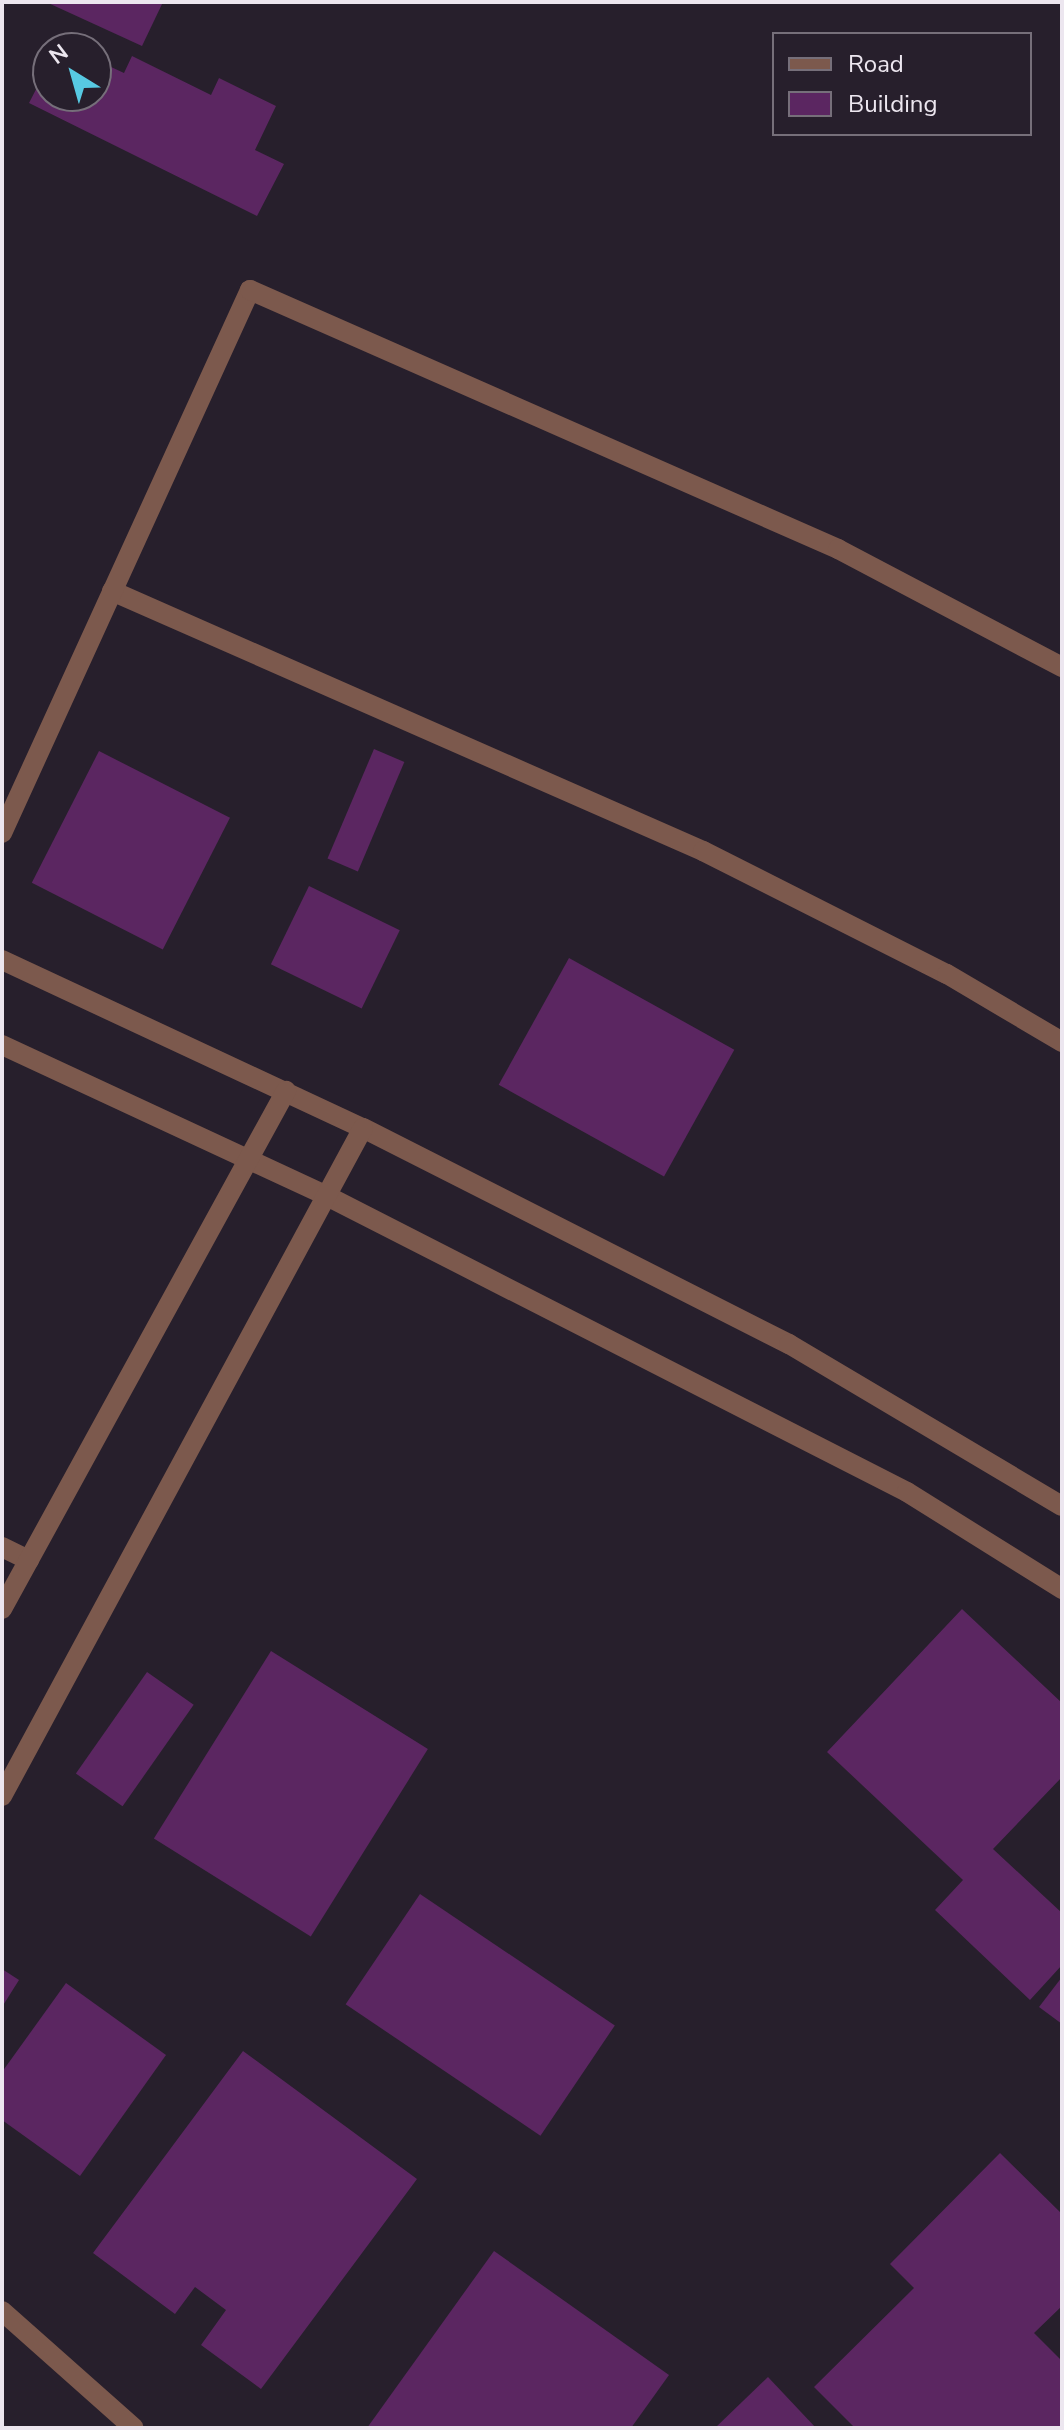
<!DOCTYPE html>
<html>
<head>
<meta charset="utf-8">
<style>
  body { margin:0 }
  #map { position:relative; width:1064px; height:2430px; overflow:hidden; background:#271f2c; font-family:"Nunito Sans",sans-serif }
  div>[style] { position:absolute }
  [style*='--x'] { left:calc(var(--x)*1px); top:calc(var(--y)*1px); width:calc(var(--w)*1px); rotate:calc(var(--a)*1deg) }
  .building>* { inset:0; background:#5b2661; transform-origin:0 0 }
  .minor>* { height:20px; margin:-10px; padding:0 10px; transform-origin:10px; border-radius:10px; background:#7c594d }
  span { translate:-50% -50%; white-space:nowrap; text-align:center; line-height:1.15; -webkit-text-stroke:7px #271f2c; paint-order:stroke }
  .frame { position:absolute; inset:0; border:4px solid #ece6ef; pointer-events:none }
  .legend { position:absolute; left:772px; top:32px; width:260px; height:104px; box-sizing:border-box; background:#271f2c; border:2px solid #766f7a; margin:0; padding:10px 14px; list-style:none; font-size:24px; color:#ece6ef }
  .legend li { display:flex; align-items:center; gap:16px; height:40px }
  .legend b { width:40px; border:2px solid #766f7a }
  .north { position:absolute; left:32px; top:32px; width:80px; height:80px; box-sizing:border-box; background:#271f2c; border:2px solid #766f7a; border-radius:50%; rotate:323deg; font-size:22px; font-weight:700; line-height:32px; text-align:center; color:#ece6ef }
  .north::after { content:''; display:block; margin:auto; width:28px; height:36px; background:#57c9e2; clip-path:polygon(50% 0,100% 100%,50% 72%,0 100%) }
</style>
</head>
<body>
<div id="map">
  <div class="building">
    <div style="clip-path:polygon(46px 2px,163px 2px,142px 46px)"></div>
    <div style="clip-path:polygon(132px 56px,211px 95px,219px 78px,276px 106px,255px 150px,284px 164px,257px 216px,29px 103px,48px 66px,48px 96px,96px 96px,96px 60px,124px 73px)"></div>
    <div style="left:374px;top:749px;width:33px;height:119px;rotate:23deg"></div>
    <div style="left:99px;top:751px;width:147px;height:148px;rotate:27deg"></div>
    <div style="left:309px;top:886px;width:101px;height:87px;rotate:26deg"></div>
    <div style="left:569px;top:958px;width:189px;height:145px;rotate:29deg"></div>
    <div style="clip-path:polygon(962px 1609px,1062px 1703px,1062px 1777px,993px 1849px,1062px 1913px,1062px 1965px,1030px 2000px,935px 1910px,963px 1880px,827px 1752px)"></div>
    <div style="left:271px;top:1651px;width:185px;height:221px;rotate:32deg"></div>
    <div style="left:147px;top:1672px;width:57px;height:124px;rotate:35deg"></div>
    <div style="left:420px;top:1894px;width:235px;height:133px;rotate:34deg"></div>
    <div style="clip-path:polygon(2px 1969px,19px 1980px,2px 2007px)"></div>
    <div style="clip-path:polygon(1062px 1977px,1062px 2024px,1039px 2007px)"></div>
    <div style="clip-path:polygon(66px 1983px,166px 2055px,80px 2176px,2px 2120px,2px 2072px)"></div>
    <div style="clip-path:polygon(243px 2051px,417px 2179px,261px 2389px,201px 2345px,226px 2310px,195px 2287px,175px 2314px,93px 2253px)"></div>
    <div style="clip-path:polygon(1000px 2153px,1062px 2214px,1062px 2306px,1034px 2333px,1062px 2361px,1062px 2428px,855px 2428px,814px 2387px,914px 2288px,890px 2264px)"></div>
    <div style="clip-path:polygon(494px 2251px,669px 2375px,631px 2428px,367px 2428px)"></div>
    <div style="clip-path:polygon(768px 2377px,816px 2428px,715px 2428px)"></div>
  </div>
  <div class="minor">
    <div style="--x:112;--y:591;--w:646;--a:23.75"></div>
    <div style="--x:703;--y:851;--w:273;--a:26.8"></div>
    <div style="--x:947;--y:974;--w:134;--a:30.6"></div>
    <div style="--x:2;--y:833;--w:597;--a:-65.45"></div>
    <div style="--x:250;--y:290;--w:643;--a:23.77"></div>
    <div style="--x:838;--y:549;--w:253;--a:27.8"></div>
    <div style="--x:2;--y:960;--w:398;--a:25"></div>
    <div style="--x:363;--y:1128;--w:478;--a:26.9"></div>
    <div style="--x:789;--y:1344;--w:317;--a:30.7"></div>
    <div style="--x:2;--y:1045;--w:358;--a:24.9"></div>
    <div style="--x:327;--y:1196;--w:651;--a:27.04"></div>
    <div style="--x:907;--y:1492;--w:183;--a:32"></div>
    <div style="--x:2;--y:1547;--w:30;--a:26"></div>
    <div style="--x:2;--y:1609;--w:591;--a:-61.27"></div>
    <div style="--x:2;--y:1796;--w:759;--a:-61.61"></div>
    <div style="--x:2;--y:2311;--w:176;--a:41.6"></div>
  </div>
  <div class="frame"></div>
  <ul class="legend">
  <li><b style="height:10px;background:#7c594d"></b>Road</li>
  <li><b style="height:22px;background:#5b2661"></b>Building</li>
  </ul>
  <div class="north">N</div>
</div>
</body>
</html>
